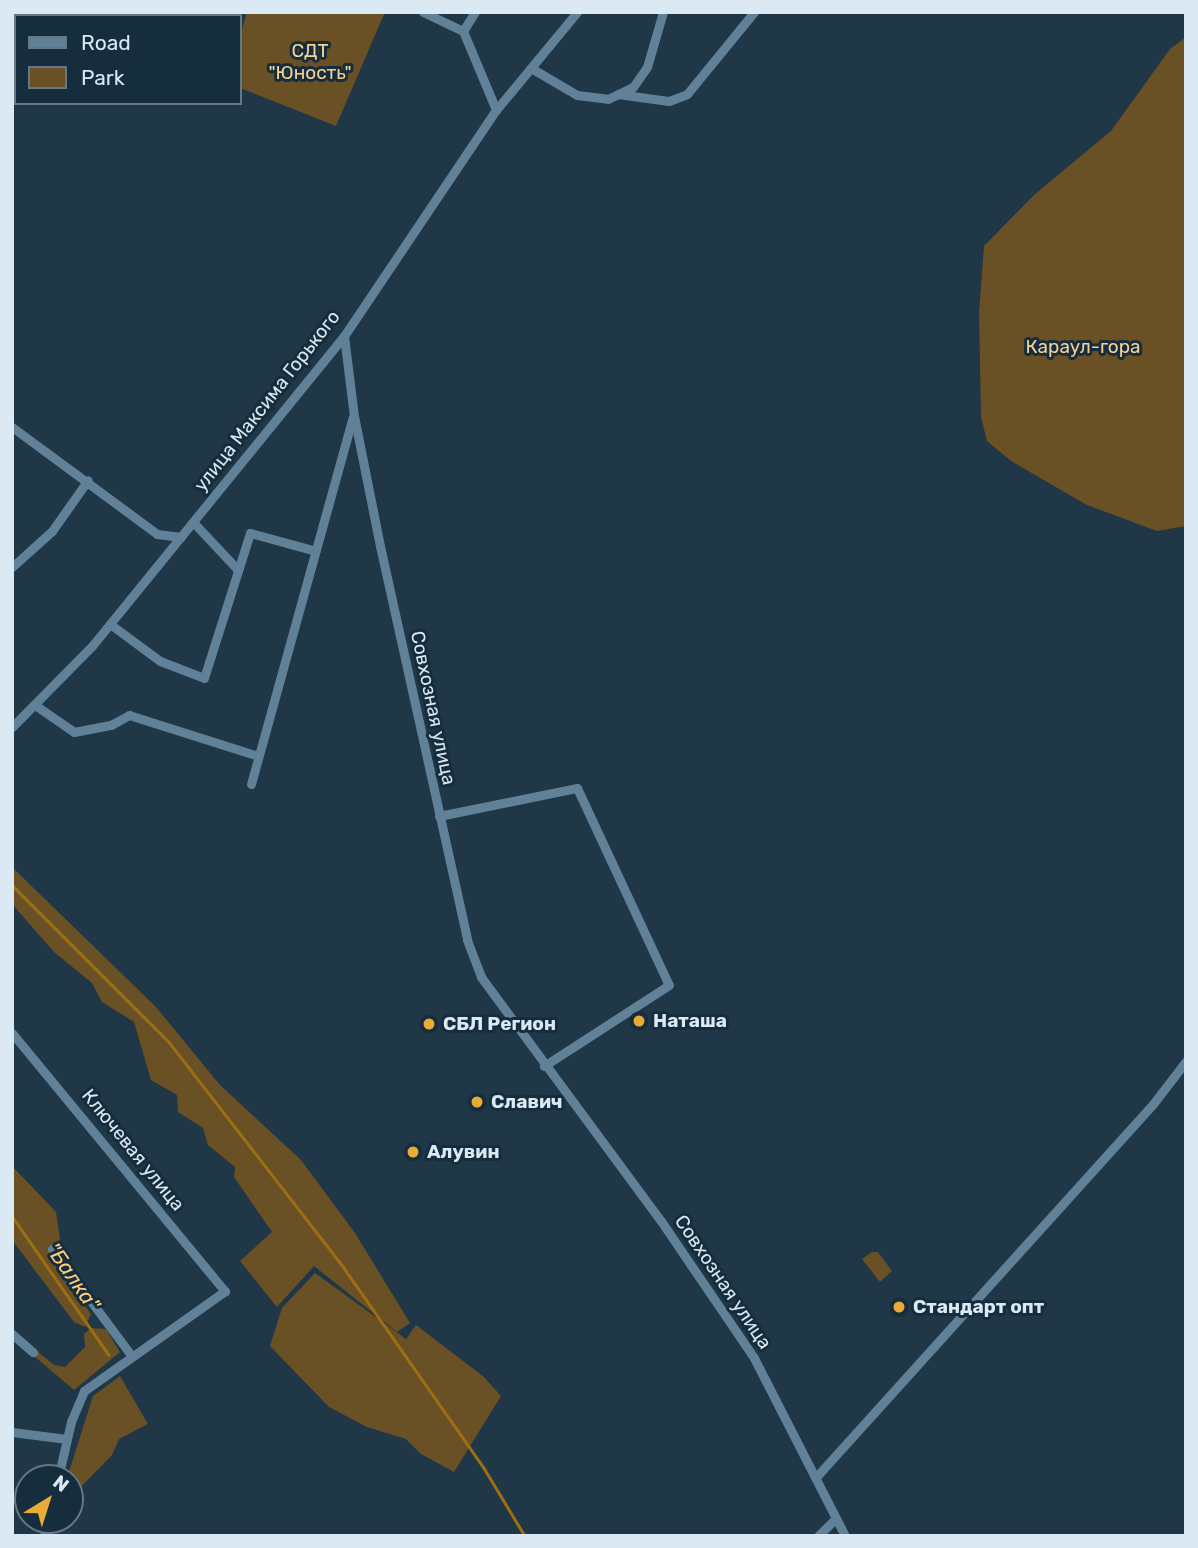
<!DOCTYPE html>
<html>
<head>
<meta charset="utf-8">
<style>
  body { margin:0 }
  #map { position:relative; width:1198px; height:1548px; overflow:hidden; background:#1f3746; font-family:Rubik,sans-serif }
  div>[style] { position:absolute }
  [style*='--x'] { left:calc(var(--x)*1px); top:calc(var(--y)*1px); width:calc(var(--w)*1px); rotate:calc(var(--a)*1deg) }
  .green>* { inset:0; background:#695025 }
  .stream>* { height:2.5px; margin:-1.25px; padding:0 1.25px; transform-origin:1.25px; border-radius:1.25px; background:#9c6f12 }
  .minor>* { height:9px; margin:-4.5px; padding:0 4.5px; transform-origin:4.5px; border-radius:4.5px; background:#608198 }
  .dots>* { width:19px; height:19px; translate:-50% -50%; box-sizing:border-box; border:4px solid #152d3c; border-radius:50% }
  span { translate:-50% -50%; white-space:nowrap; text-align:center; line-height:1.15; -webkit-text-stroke:6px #152d3c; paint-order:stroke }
  .park-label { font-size:19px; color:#f6d196 }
  .street-label { font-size:19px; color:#dae9f3 }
  .poi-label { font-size:19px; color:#dae9f3; font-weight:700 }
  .left { translate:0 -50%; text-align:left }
  .water-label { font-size:21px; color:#ffcd7b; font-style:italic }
  .frame { position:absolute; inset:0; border:14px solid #dae9f3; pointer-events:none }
  .legend { position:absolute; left:14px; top:14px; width:228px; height:91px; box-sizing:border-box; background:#152d3c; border:2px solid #647885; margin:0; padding:9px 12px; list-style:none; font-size:21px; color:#dae9f3 }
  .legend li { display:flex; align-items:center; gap:14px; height:35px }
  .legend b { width:35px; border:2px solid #647885 }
  .north { position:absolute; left:14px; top:1464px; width:70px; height:70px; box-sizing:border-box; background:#152d3c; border:2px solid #647885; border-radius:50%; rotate:38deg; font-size:19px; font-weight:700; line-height:28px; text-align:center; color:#dae9f3 }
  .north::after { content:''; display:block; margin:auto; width:24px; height:32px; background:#e8ab37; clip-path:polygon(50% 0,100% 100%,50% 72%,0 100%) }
</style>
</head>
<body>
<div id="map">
  <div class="green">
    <div style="clip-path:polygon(40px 12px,199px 12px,48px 16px)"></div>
    <div style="clip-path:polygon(241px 12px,385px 12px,336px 126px,240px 88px,240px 36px,246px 15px)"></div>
    <div style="clip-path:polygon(1186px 37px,1186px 526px,1157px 531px,1087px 505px,1011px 461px,987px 441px,981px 417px,979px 313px,984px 246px,1034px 195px,1111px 131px,1170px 49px)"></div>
    <div style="clip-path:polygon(12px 867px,156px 1007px,220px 1085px,301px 1160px,355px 1233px,410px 1323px,397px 1332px,314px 1266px,277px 1307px,240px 1261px,272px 1232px,234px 1177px,235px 1167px,208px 1145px,203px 1128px,178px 1112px,177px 1095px,151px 1080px,134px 1022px,102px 1002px,92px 983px,54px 952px,12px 904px)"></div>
    <div style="clip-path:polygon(12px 1166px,56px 1212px,61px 1246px,50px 1258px,91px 1314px,85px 1327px,74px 1322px,12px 1240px)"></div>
    <div style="clip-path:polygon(872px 1252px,878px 1252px,892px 1271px,880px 1282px,862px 1259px)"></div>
    <div style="clip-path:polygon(315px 1273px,406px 1339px,416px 1325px,484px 1377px,501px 1396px,454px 1472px,421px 1454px,406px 1439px,367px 1427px,329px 1407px,270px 1346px,282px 1308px)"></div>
    <div style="clip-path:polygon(91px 1328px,106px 1329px,120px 1352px,74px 1390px,34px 1356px,37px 1351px,54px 1365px,65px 1367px,85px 1347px,84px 1334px)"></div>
    <div style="clip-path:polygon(120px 1376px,148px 1424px,119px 1439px,112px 1455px,70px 1498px,67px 1478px,93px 1396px)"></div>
  </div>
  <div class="stream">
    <div style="--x:12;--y:885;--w:222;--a:45"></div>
    <div style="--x:169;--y:1042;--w:286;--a:52.2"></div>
    <div style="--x:344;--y:1268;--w:244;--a:55"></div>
    <div style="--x:484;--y:1468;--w:79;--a:58.9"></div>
    <div style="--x:12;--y:1216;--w:169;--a:55.1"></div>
  </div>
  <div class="minor">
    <div style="--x:423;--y:12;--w:44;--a:25.4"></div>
    <div style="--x:463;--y:31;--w:86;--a:67.3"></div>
    <div style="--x:463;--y:31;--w:22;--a:-58"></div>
    <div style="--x:531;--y:68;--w:53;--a:30.4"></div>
    <div style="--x:577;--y:95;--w:31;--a:7"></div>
    <div style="--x:608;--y:99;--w:28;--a:-26"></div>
    <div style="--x:633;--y:87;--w:24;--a:-55"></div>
    <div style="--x:647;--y:67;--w:57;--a:-73.8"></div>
    <div style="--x:618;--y:94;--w:51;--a:7.8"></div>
    <div style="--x:669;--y:101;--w:19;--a:-21"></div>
    <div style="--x:687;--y:94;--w:106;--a:-50.7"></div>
    <div style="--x:344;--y:336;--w:81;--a:82.9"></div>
    <div style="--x:354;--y:416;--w:133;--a:78.7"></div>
    <div style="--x:380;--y:546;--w:403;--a:77.5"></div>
    <div style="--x:467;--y:940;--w:40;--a:69"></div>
    <div style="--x:481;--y:977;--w:303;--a:53.6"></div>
    <div style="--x:661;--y:1221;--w:166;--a:55.8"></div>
    <div style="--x:754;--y:1358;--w:200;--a:62.9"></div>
    <div style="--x:12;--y:427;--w:180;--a:36.4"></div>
    <div style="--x:157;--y:534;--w:24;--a:7"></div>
    <div style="--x:193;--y:522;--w:66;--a:46.8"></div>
    <div style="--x:12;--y:567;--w:54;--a:-42"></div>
    <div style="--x:52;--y:531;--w:62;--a:-54.8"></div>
    <div style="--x:110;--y:624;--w:62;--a:36.5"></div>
    <div style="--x:160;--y:661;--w:47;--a:21.1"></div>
    <div style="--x:204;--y:678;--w:152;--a:-72.4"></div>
    <div style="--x:250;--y:533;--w:68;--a:15.3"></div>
    <div style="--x:35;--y:705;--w:47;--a:34.7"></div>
    <div style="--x:74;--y:732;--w:38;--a:-11"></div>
    <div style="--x:111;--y:725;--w:21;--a:-29"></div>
    <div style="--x:129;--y:715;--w:135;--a:17.6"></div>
    <div style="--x:12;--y:727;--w:114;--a:-45.4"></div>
    <div style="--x:92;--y:646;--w:400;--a:-50.9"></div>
    <div style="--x:344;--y:336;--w:272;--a:-56.1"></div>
    <div style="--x:496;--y:110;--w:127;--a:-50.4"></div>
    <div style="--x:251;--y:784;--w:381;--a:-74.5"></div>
    <div style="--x:439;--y:816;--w:141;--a:-11.5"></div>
    <div style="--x:577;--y:788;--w:217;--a:65"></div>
    <div style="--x:669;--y:985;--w:149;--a:147.1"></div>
    <div style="--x:12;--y:1033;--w:335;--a:50.5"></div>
    <div style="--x:225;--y:1291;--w:173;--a:144.7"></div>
    <div style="--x:84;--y:1391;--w:34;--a:113"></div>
    <div style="--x:71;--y:1422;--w:57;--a:103.1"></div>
    <div style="--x:52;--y:1249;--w:132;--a:53.3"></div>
    <div style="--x:12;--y:1334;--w:28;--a:41"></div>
    <div style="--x:12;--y:1432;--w:55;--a:7.3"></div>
    <div style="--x:817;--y:1476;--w:501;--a:-47.91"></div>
    <div style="--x:1153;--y:1104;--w:54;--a:-52.5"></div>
    <div style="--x:44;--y:1536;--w:16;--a:-76"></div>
    <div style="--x:818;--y:1536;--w:25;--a:-45"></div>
  </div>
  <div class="dots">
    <div style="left:639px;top:1021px;background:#e8ab37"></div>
    <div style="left:429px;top:1024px;background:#e8ab37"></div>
    <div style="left:477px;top:1102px;background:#e8ab37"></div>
    <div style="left:413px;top:1152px;background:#e8ab37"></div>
    <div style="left:899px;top:1307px;background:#e8ab37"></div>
  </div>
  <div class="park-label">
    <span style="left:310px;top:62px">СДТ<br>"Юность"</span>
    <span style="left:1083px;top:347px">Караул-гора</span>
  </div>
  <div class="street-label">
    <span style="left:267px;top:401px;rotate:-52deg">улица Максима Горького</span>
    <span style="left:433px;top:708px;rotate:78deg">Совхозная улица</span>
    <span style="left:133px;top:1150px;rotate:51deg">Ключевая улица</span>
    <span style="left:723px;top:1282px;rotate:56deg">Совхозная улица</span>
  </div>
  <div class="poi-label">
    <span class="left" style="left:653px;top:1021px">Наташа</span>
    <span class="left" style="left:443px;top:1024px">СБЛ Регион</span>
    <span class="left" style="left:491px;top:1102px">Славич</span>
    <span class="left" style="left:427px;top:1152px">Алувин</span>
    <span class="left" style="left:913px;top:1307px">Стандарт опт</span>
  </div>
  <div class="water-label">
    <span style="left:73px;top:1277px;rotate:55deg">"Балка"</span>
  </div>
  <div class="frame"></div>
  <ul class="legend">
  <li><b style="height:9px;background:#608198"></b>Road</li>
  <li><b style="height:19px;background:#695025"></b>Park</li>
  </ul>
  <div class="north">N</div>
</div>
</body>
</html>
